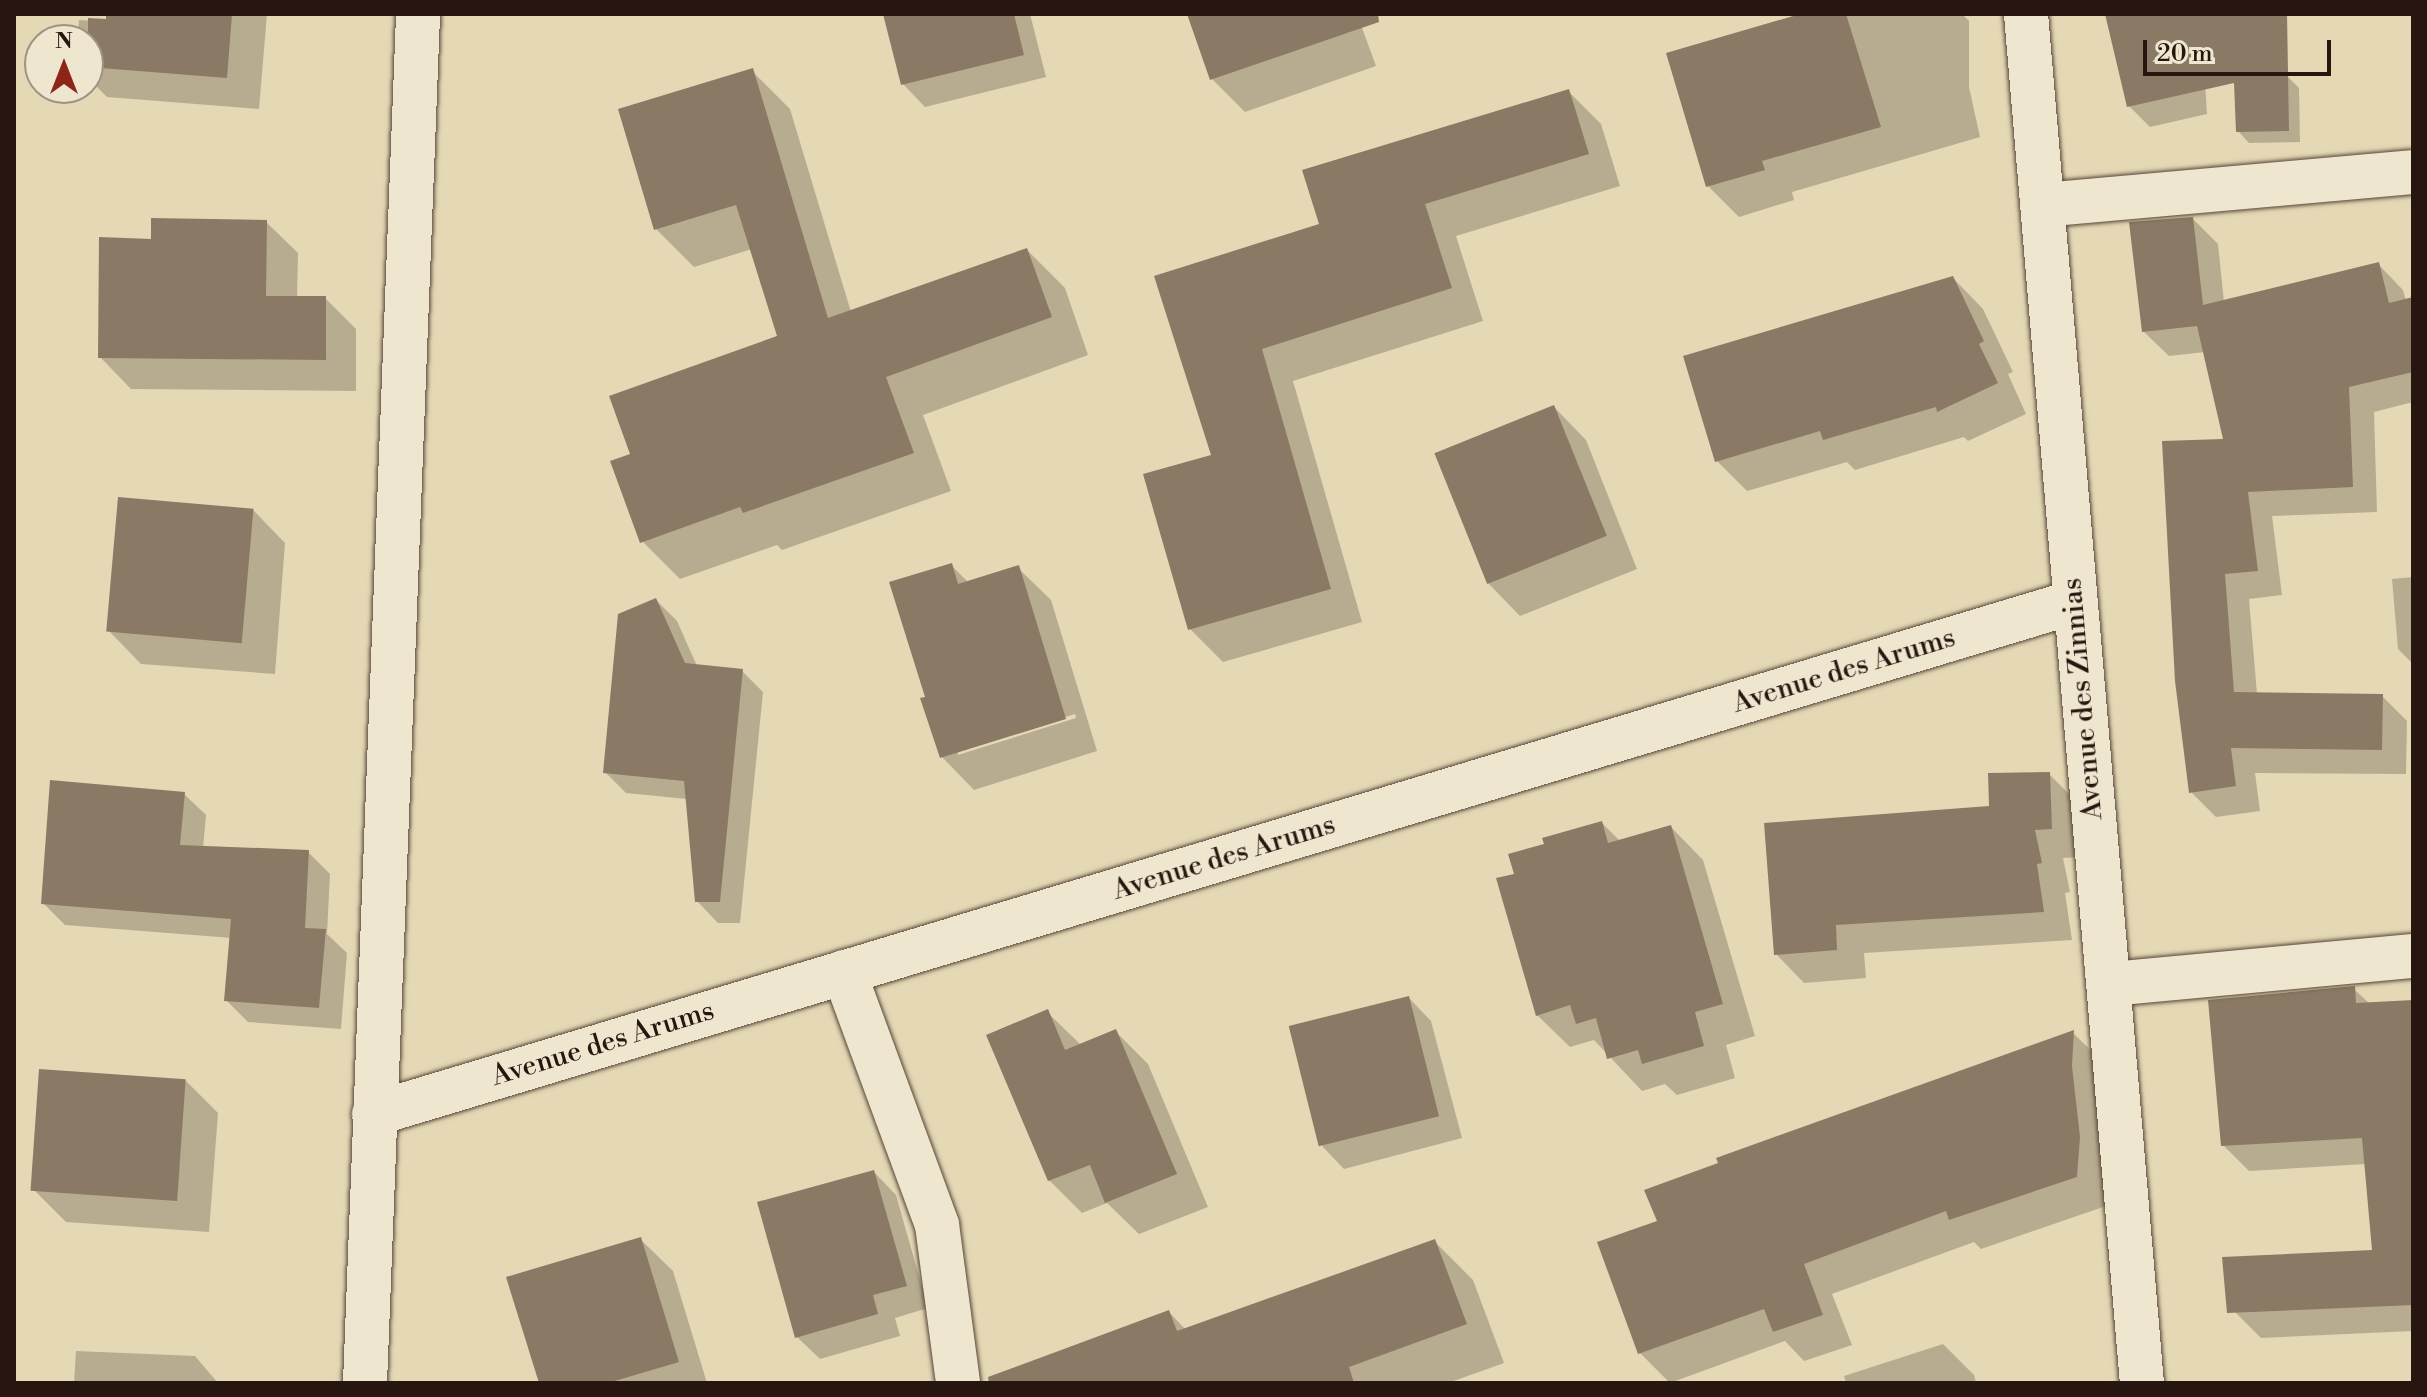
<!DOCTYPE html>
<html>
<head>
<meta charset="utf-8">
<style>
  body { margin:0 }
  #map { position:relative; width:2427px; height:1397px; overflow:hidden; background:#e5d8b5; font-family:"Libre Bodoni",serif }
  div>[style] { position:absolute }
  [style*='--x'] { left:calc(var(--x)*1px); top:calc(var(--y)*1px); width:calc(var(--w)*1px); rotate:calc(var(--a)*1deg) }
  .shadow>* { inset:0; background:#0003 }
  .building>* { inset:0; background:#8a7a65; transform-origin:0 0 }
  .roads { filter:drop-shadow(0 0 2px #564638) drop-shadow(0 0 2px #564638) }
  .minor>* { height:44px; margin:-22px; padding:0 22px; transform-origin:22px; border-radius:22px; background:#eee6cf }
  span { translate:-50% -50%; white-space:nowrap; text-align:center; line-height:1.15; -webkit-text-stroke:6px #eee6cf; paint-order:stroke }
  .street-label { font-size:28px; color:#27150f }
  .frame { position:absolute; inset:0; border:16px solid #27150f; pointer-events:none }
  .north { position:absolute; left:24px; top:24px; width:80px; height:80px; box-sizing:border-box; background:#eee6cf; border:2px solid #9e9282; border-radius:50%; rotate:0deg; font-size:22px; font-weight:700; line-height:32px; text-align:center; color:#27150f }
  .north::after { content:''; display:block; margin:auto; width:28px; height:36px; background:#8f2418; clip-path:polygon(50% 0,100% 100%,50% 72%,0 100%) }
  .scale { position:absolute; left:2143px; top:40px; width:188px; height:36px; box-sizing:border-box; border:4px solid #27150f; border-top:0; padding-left:10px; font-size:24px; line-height:28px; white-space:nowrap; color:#27150f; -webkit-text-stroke:6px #eee6cf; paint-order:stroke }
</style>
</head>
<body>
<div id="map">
  <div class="shadow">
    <div style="clip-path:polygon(108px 14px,267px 14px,259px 109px,107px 97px,88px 78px,88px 40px,77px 40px,79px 20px,108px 22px)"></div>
    <div style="clip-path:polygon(885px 14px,1030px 14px,1046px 77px,925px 107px,903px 84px)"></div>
    <div style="clip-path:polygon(1189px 14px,1357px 14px,1376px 66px,1245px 112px,1212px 79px)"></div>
    <div style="clip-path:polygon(1807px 14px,1962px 14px,1969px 21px,1969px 87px,1980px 137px,1792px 192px,1794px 200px,1739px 217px,1708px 186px)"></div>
    <div style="clip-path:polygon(2107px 14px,2201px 14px,2207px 114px,2150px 127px,2129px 106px)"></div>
    <div style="clip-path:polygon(752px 71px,790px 109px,851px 312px,1027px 250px,1065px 288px,1088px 355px,923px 415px,951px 491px,782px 550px,777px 545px,680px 579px,642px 541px,632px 455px,779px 338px,752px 249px,694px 267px,656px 229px)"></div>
    <div style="clip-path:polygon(2288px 77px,2299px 88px,2300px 142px,2249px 143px,2238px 131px)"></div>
    <div style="clip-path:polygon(1569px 92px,1601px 124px,1620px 186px,1456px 236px,1483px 321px,1293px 381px,1362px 622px,1223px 662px,1190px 629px,1213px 456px,1157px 277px,1321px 225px)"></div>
    <div style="clip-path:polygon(2193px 219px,2218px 244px,2224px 302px,2378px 264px,2403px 290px,2406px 301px,2413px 299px,2413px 402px,2374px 412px,2377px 512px,2272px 516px,2282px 595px,2249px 599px,2257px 694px,2382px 696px,2407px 721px,2406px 774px,2255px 773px,2260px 811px,2216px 817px,2191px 792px,2226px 441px,2205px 352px,2169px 356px,2143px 331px)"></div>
    <div style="clip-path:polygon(266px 222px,298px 253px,297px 298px,325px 298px,356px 329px,356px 391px,131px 389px,100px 357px,153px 241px)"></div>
    <div style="clip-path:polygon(1953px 278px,1983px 309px,2013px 372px,2008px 374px,2026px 414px,1968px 441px,1964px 437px,1855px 470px,1847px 462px,1747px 491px,1717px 461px)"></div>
    <div style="clip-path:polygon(1554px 407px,1586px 440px,1637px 569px,1520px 616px,1488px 583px)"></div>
    <div style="clip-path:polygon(253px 510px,285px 543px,275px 674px,141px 664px,109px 631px)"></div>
    <div style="clip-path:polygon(evenodd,952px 566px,969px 583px,1018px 568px,1051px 600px,1097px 751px,974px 790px,942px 757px,928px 698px,952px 566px,1075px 714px,1076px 718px,958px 755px,958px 750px,1075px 714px)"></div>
    <div style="clip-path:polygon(2413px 577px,2413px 664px,2398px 649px,2392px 579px)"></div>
    <div style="clip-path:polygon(656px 600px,677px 621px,697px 666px,742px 671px,763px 692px,740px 923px,718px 923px,697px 901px,687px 799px,626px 793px,605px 772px)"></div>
    <div style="clip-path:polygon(2049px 774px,2078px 803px,2080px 857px,2063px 858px,2070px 892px,2065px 893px,2072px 940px,1864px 953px,1866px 978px,1804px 983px,1776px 954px,1992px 808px)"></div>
    <div style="clip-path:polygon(184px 794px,206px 815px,203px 848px,308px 852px,330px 874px,327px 934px,347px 953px,341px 1029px,248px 1022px,226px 1000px,232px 938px,65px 925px,43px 903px)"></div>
    <div style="clip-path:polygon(1602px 823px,1620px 841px,1671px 827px,1703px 860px,1755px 1036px,1726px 1045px,1735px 1078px,1677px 1095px,1665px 1084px,1642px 1091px,1594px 1040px,1570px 1047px,1537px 1015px,1516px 875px,1546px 845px)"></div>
    <div style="clip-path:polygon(2354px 989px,2370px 1004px,2413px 1002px,2413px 1331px,2261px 1338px,2235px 1312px,2374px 1252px,2366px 1164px,2249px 1171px,2223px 1145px)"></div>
    <div style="clip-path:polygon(1409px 998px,1431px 1021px,1462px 1138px,1344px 1169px,1322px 1146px)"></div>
    <div style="clip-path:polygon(1047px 1012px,1080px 1044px,1116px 1032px,1148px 1064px,1208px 1207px,1139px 1234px,1107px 1203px,1082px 1213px,1049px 1180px)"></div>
    <div style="clip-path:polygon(2073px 1033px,2103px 1062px,2106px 1206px,1981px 1249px,1974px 1242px,1832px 1294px,1852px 1345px,1804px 1361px,1785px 1341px,1670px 1383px,1640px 1353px,1659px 1222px)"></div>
    <div style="clip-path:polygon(185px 1080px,218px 1113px,209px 1232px,66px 1222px,34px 1190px)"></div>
    <div style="clip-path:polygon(874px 1172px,896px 1195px,928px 1308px,895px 1318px,900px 1336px,820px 1359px,797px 1337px)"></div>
    <div style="clip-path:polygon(640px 1239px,673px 1271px,707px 1383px,541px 1383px)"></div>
    <div style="clip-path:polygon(1434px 1241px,1473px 1280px,1504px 1363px,1448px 1383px,1070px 1383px,1169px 1312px,1186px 1330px)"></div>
    <div style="clip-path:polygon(1943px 1344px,1974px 1375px,1976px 1383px,1846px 1383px,1844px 1376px)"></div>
    <div style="clip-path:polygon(76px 1351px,195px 1356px,218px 1383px,74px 1383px)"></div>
  </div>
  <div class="building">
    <div style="clip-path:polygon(106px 14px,232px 14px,227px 78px,88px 67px,88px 18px,106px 19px)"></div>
    <div style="clip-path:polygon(883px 14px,1014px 14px,1024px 55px,901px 85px)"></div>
    <div style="clip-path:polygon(1187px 14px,1378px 14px,1379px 22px,1210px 80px)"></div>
    <div style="clip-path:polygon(1800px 14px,1846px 14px,1881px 127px,1762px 161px,1765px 170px,1706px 187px,1666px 53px)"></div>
    <div style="clip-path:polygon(2105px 14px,2287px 14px,2289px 131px,2236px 132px,2234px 83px,2127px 107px)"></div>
    <div style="clip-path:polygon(753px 68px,828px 318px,1027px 248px,1052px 317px,886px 377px,914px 453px,743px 513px,740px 507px,640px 543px,610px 461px,630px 454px,609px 396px,777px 336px,736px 205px,654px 230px,618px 109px)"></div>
    <div style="clip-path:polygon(1569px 89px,1589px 154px,1425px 204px,1452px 288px,1262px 349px,1331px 589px,1188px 630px,1143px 474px,1211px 455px,1154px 276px,1319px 224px,1302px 170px)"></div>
    <div style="clip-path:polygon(2193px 217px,2203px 305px,2379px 262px,2389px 303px,2413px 297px,2413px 372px,2349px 387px,2353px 487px,2248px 492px,2258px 571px,2225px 574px,2234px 692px,2383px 694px,2382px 750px,2231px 748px,2236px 786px,2189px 793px,2175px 681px,2162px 441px,2223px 439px,2197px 326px,2142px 332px,2129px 222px)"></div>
    <div style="clip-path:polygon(151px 218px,267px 220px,266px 296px,326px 296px,326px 360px,98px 358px,99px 237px,151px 239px)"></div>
    <div style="clip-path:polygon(1953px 276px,1984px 341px,1979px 344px,1998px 383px,1937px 412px,1936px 407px,1823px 440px,1820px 431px,1715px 462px,1683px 356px)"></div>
    <div style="left:1554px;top:405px;width:141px;height:129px;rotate:68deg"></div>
    <div style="left:118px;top:497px;width:136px;height:135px;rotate:5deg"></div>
    <div style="clip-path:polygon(952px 563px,958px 584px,1019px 565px,1066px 719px,940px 758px,920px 698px,925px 697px,889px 582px)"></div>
    <div style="clip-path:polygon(656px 598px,685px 663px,743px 669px,720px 902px,695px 902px,684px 781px,603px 773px,618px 614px)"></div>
    <div style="clip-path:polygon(2050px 772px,2052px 829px,2035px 830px,2042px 863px,2037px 864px,2044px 912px,1836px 925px,1837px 950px,1774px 955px,1764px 823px,1989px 806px,1988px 773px)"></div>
    <div style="clip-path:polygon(50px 780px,185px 792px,180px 845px,309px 850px,305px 928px,326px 929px,319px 1008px,224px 1001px,231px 919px,41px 904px)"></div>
    <div style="clip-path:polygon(1602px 821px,1608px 843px,1671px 825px,1723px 1004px,1695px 1012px,1704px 1046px,1642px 1064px,1638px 1050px,1607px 1059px,1596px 1018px,1576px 1024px,1570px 1005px,1536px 1016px,1496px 878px,1514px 874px,1508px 854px,1544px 844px,1542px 838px)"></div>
    <div style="clip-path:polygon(2355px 986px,2356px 1003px,2413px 1000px,2413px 1305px,2227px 1313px,2222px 1257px,2372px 1250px,2362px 1138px,2221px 1146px,2208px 1000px)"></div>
    <div style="left:1409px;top:996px;width:124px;height:124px;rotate:76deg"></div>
    <div style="clip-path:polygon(1048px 1009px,1065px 1050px,1116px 1029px,1177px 1174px,1105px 1203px,1090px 1165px,1048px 1181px,986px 1035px)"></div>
    <div style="clip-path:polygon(2074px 1030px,2072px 1066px,2080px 1137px,2077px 1177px,1949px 1220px,1946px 1211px,1804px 1264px,1823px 1315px,1773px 1332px,1764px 1309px,1638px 1354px,1597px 1242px,1657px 1221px,1644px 1190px,1718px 1163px,1716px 1158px)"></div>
    <div style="left:39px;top:1069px;width:147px;height:122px;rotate:4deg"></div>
    <div style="clip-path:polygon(874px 1170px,907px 1286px,873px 1295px,878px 1314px,795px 1338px,757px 1202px)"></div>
    <div style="clip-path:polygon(641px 1237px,679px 1362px,608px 1383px,539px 1383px,506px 1277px)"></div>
    <div style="clip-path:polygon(1435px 1239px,1467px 1324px,1349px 1367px,1354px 1383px,989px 1383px,988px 1377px,1169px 1310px,1177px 1331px)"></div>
  </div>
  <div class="roads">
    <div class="minor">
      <div style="--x:2026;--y:14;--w:1374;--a:85.16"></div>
      <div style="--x:2043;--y:205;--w:371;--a:-5.1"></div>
      <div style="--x:844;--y:972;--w:270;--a:69.8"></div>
      <div style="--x:937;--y:1225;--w:159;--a:82.4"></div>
      <div style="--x:2110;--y:984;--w:304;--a:-5.3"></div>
      <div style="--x:374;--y:1114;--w:1775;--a:-16.76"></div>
      <div style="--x:365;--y:1383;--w:1370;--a:-87.78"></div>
    </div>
  </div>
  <div class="street-label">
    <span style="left:1844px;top:671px;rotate:-17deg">Avenue des Arums</span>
    <span style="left:2083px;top:699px;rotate:-95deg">Avenue des Zinnias</span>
    <span style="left:1224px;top:858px;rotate:-17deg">Avenue des Arums</span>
    <span style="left:603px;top:1044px;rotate:-17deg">Avenue des Arums</span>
  </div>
  <div class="frame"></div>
  <div class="north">N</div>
  <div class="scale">20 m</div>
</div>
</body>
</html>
